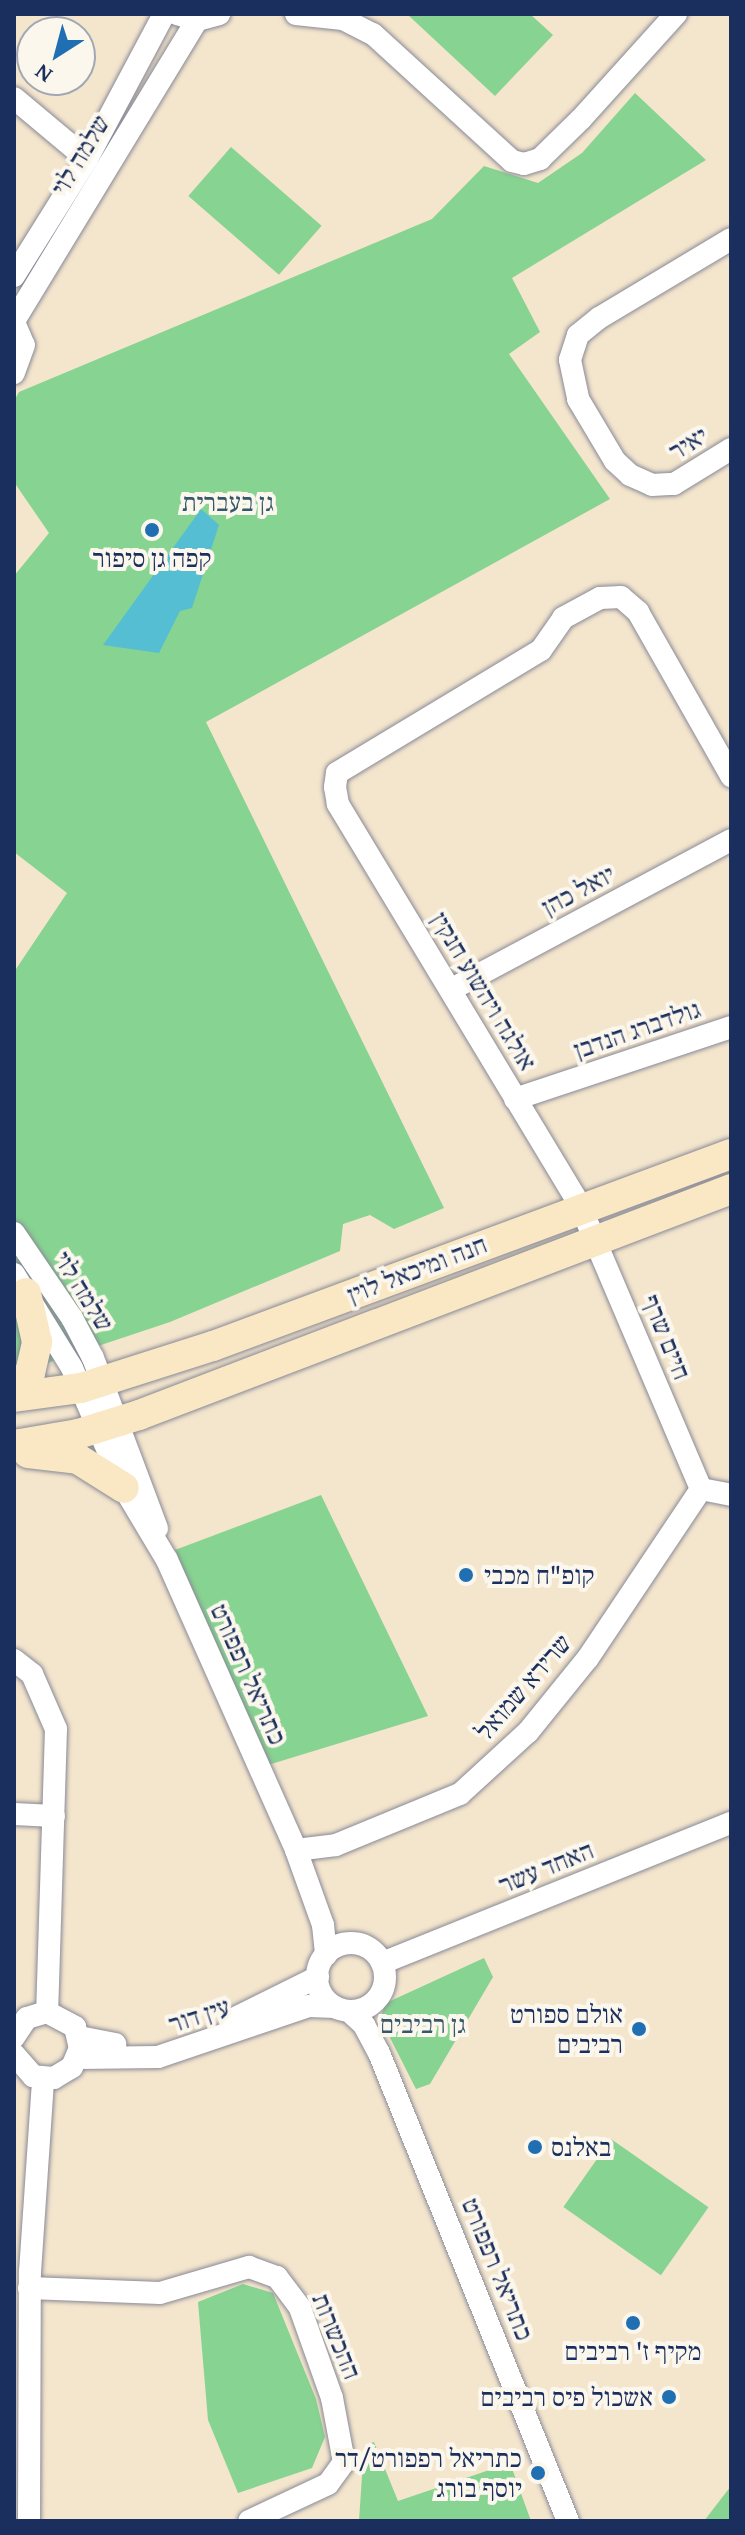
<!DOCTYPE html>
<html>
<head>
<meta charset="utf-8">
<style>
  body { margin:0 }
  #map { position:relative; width:745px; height:2535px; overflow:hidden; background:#f4e5cd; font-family:"Gentium Book Plus","Frank Ruhl Libre",serif }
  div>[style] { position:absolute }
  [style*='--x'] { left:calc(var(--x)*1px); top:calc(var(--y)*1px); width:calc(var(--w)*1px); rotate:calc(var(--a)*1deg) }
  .green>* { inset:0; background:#87d391; transform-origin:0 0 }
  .water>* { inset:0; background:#55bed2 }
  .roads { filter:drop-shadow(0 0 2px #888a96) drop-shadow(0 0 2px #888a96) }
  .street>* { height:22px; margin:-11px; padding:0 11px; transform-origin:11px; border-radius:11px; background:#fff }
  .street>.ring { margin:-11px; padding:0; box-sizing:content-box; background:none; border:22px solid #fff; border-radius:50% }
  .secondary>* { height:30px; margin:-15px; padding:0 15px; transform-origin:15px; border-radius:15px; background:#fae7c3 }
  .dots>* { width:22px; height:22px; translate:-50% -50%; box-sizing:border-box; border:4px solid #fbf7ec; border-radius:50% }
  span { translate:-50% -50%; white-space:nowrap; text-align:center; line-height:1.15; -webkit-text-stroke:8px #fbf7ec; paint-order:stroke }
  .street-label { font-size:26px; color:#1b2f5e }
  .park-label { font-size:26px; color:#36586b }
  .poi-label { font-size:26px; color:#1b2f5e }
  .left { translate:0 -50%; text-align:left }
  .right { translate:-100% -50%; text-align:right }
  .frame { position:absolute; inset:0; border:16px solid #1b2f5e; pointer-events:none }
  .north { position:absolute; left:16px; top:16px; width:80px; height:80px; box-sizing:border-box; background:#fbf7ec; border:2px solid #a1a7b3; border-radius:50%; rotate:216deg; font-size:22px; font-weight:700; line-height:32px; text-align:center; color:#1b2f5e }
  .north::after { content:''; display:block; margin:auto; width:28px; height:36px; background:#1f6fb2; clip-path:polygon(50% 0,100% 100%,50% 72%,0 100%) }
</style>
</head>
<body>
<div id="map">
  <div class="green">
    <div style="clip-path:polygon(407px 14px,530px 14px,553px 35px,495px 96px)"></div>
    <div style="clip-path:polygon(635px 93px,706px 160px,512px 278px,540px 332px,509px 354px,610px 499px,206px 722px,444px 1208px,394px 1229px,370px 1215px,343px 1224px,340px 1251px,170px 1322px,14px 1374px,14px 972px,67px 893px,14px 852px,14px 576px,49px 533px,14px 482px,14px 401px,19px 392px,432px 219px,484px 166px,538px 183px,582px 153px)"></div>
    <div style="left:231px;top:147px;width:120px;height:65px;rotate:41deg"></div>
    <div style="clip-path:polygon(321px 1495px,428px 1716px,268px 1765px,175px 1550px)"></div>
    <div style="clip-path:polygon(484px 1958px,493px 1977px,430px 2084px,416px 2089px,380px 2018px,386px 2003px)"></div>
    <div style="left:611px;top:2139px;width:119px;height:83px;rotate:35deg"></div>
    <div style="clip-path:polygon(243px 2284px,273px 2293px,316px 2399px,325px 2437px,312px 2468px,238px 2493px,208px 2420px,198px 2302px)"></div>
    <div style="clip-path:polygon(374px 2442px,398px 2501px,510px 2463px,531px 2521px,359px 2521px,364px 2446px)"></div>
    <div style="clip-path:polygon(731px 2486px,731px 2521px,704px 2521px)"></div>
  </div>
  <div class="water">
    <div style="clip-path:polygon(201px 509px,219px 525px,192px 608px,180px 611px,159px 653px,103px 645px)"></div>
  </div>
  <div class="roads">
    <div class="street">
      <div style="--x:177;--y:14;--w:21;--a:17"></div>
      <div style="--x:197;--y:20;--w:23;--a:-15"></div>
      <div style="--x:296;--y:14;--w:47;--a:6.1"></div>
      <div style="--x:343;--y:19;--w:34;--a:27"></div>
      <div style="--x:373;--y:34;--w:188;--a:42.4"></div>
      <div style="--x:512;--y:161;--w:12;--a:14"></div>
      <div style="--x:524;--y:164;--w:17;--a:-17"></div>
      <div style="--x:540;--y:159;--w:57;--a:-44.3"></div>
      <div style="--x:581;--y:119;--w:142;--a:-47.9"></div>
      <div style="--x:14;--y:98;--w:95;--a:39.9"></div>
      <div style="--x:731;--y:239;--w:154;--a:149.1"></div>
      <div style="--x:599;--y:318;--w:27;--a:141"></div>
      <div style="--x:578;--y:335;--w:26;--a:108"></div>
      <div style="--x:570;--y:360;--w:40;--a:78"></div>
      <div style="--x:578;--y:399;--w:72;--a:59.2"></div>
      <div style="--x:615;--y:461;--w:21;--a:43"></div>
      <div style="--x:630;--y:475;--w:24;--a:24"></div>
      <div style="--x:652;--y:485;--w:22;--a:-3"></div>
      <div style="--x:674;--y:484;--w:67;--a:-31.6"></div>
      <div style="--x:14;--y:276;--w:138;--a:-58"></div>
      <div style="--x:87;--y:159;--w:164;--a:-62"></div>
      <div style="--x:14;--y:321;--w:352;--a:-58.7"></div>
      <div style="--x:14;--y:322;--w:25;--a:67"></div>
      <div style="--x:24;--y:345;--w:30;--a:110"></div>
      <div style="--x:452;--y:989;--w:316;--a:-28.1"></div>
      <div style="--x:515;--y:1099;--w:228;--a:-18.4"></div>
      <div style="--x:14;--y:1233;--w:103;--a:55.7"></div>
      <div style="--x:72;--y:1318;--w:45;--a:62.3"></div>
      <div style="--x:93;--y:1358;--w:182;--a:69.4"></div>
      <div style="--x:14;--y:1274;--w:110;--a:58.3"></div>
      <div style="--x:72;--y:1368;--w:131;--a:66.6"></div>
      <div style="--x:124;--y:1488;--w:84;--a:59.2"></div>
      <div style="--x:167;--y:1560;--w:317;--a:66"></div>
      <div style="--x:296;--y:1850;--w:80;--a:70.2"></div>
      <div style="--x:323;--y:1925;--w:30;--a:84"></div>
      <div style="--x:701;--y:1489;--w:306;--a:-113.1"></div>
      <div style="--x:581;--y:1207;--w:471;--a:-121.1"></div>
      <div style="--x:338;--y:804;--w:17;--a:-100"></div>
      <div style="--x:335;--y:787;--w:14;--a:-82"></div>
      <div style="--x:337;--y:773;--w:238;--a:-31.1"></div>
      <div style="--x:541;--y:650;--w:39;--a:-55"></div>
      <div style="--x:563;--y:618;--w:42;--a:-28.4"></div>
      <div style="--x:600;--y:598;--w:21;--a:-3"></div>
      <div style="--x:621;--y:597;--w:23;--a:41"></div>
      <div style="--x:638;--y:612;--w:189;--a:60.4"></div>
      <div style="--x:701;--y:1489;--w:31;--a:11"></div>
      <div style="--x:14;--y:1660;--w:23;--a:38"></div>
      <div style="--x:32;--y:1674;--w:60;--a:66.4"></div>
      <div style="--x:56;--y:1729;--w:283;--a:91.8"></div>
      <div style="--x:14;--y:1814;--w:40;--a:2.9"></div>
      <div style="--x:296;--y:1850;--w:40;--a:-7.1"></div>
      <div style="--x:336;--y:1845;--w:134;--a:-22.4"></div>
      <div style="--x:460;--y:1794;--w:92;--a:-42.4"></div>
      <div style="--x:528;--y:1732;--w:95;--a:-51"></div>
      <div style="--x:588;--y:1658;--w:203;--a:-56.2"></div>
      <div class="ring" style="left:317px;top:1943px;width:46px;height:46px"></div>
      <div style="--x:382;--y:1963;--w:376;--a:-21.9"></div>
      <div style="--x:349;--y:2011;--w:21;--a:43"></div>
      <div style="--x:364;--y:2025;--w:32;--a:62"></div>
      <div style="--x:379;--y:2053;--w:505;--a:68.01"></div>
      <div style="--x:233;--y:2019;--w:95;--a:-26.3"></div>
      <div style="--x:14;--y:2037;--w:23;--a:-56"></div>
      <div style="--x:27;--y:2018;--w:21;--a:-17"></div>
      <div style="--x:47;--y:2012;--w:32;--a:28"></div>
      <div style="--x:75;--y:2027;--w:22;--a:77"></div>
      <div style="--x:80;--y:2048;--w:21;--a:113"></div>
      <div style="--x:72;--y:2067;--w:21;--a:149"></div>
      <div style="--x:54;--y:2078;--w:21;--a:-175"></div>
      <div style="--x:33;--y:2076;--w:29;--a:-131"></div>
      <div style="--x:79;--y:2037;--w:37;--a:11"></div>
      <div style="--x:78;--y:2058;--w:80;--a:-0.7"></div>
      <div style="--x:158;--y:2057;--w:159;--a:-18.7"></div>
      <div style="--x:309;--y:2006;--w:26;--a:2"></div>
      <div style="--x:29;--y:2288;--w:131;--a:2.2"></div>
      <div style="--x:160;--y:2293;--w:93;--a:-16.3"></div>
      <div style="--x:249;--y:2267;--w:30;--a:20"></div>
      <div style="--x:277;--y:2277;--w:39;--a:53"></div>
      <div style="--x:300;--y:2308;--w:96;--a:70.4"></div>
      <div style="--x:332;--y:2398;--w:65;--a:79.4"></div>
      <div style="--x:344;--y:2462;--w:27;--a:126"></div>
      <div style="--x:328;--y:2484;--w:87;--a:154.9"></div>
      <div style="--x:29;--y:2521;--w:249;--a:-89.8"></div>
      <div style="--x:30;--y:2272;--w:193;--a:-86.1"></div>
    </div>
    <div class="secondary">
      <div style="--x:14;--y:1388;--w:22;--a:-43"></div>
      <div style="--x:30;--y:1373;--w:32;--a:-77"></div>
      <div style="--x:37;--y:1342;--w:50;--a:-102.7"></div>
      <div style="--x:14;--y:1397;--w:68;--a:-7.7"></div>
      <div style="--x:81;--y:1388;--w:139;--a:-17.7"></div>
      <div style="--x:213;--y:1346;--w:552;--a:-20.34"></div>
      <div style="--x:14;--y:1445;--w:65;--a:-9.8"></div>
      <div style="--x:78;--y:1434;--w:64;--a:-17.3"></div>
      <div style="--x:139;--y:1415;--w:634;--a:-20.89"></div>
      <div style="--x:28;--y:1453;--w:50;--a:6.8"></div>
      <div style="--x:78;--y:1459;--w:54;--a:32.2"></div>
    </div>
  </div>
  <div class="dots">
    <div style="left:152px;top:530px;background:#1f6fb2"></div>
    <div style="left:466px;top:1575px;background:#1f6fb2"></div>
    <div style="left:639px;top:2029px;background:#1f6fb2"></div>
    <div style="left:535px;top:2147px;background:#1f6fb2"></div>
    <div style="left:633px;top:2323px;background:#1f6fb2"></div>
    <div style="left:669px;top:2397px;background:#1f6fb2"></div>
    <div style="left:538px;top:2473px;background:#1f6fb2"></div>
  </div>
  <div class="street-label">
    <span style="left:80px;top:155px;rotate:-59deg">שלמה לוי</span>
    <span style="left:688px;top:443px;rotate:-31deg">יאיר</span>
    <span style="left:578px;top:890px;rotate:-28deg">יואל כהן</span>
    <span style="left:484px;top:991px;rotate:59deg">אולגה ויהשוע חנקין</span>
    <span style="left:637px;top:1029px;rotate:-19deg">גולדברג הנדבן</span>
    <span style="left:417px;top:1269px;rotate:-21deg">חנה ומיכאל לוין</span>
    <span style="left:84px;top:1291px;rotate:58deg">שלמה לוי</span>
    <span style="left:667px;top:1337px;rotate:68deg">חיים שרף</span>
    <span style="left:249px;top:1674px;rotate:66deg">כתריאל רפפורט</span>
    <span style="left:523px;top:1687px;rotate:-49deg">שרירא שמואל</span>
    <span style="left:546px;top:1867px;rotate:-22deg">האחד עשר</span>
    <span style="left:199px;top:2015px;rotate:-18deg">עין דור</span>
    <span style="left:498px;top:2269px;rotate:68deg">כתריאל רפפורט</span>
    <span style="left:337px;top:2336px;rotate:68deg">ההכשרות</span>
  </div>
  <div class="park-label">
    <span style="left:228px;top:502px">גן בעברית</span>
    <span style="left:423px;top:2024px">גן רביבים</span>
  </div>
  <div class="poi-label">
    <span style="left:152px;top:558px">קפה גן סיפור</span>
    <span class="left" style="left:484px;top:1575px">קופ"ח מכבי</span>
    <span class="right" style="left:623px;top:2029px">אולם ספורט<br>רביבים</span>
    <span class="left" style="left:551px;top:2147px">באלנס</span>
    <span style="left:633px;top:2351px">מקיף ז' רביבים</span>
    <span class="right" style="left:653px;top:2397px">אשכול פיס רביבים</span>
    <span class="right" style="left:522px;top:2473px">כתריאל רפפורט/דר<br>יוסף בורג</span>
  </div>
  <div class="frame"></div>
  <div class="north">N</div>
</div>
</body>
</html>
